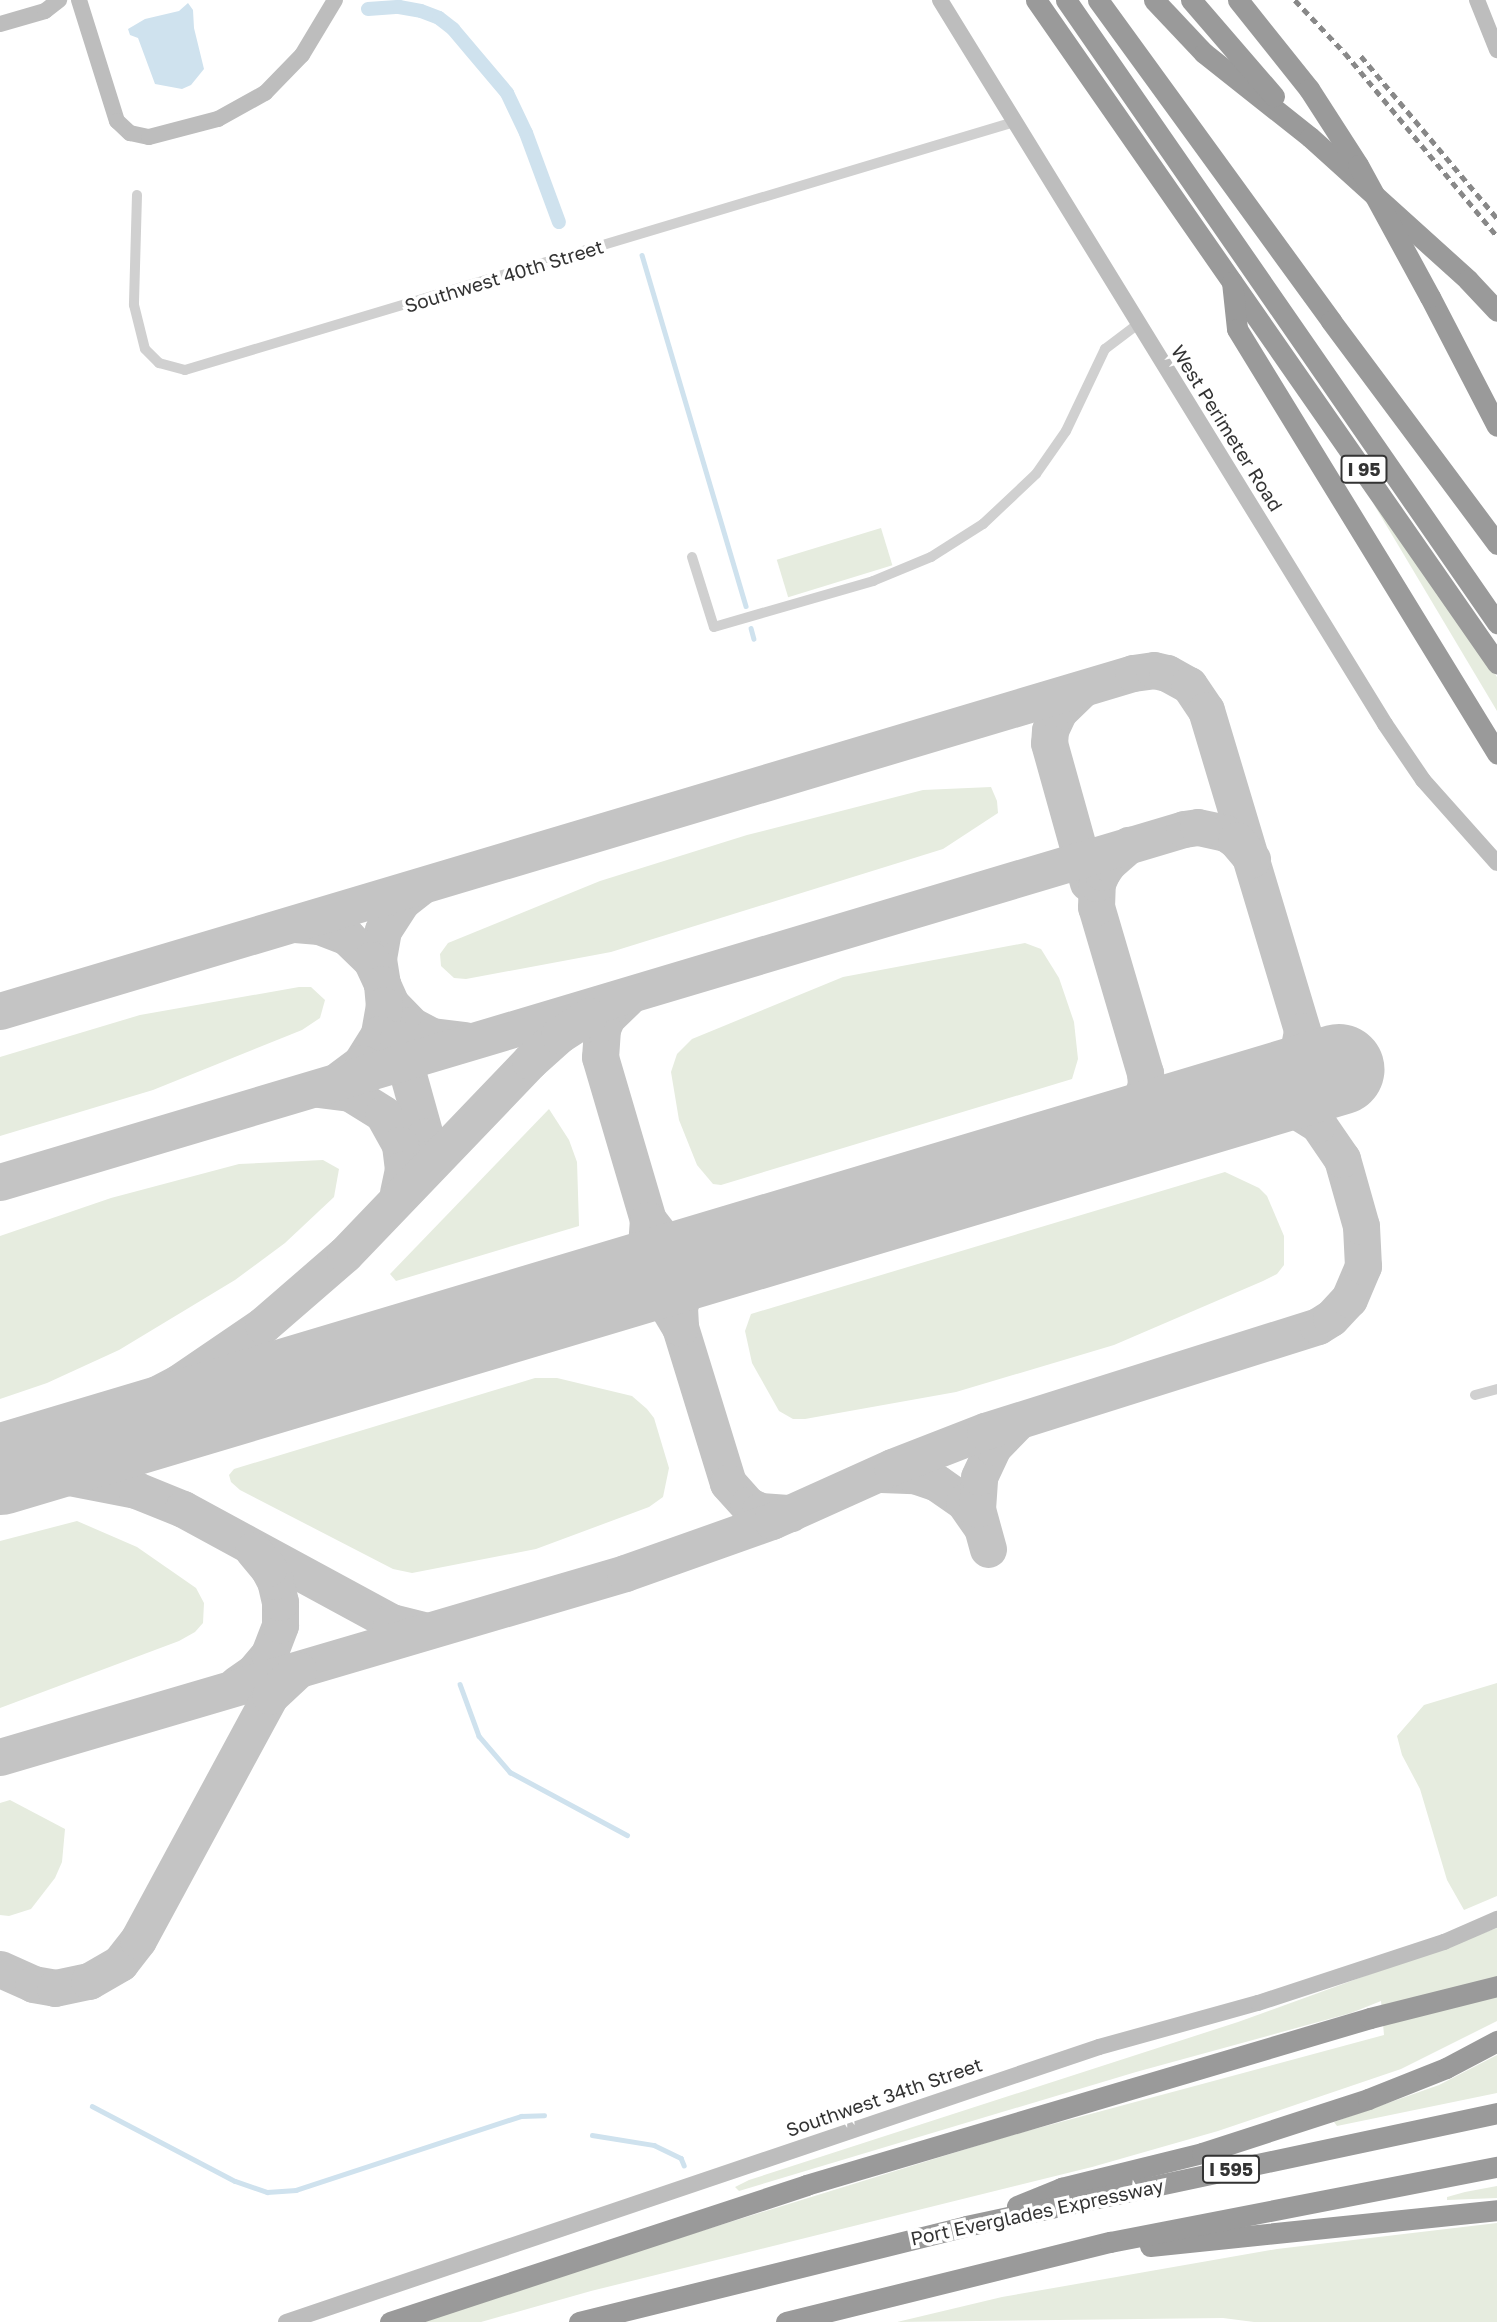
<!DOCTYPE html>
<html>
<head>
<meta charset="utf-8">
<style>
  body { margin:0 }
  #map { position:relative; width:1497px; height:2322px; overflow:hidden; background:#fff; font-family:"Golos Text",sans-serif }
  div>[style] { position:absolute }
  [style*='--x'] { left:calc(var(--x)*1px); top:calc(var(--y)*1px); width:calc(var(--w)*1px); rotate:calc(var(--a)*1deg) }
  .green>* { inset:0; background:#e6ecdf; transform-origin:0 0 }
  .water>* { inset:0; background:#cfe2ee }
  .stream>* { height:4.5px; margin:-2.25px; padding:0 2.25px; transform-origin:2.25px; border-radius:2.25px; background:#cfe2ee }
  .canal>* { height:14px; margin:-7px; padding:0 7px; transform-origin:7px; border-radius:7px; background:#cfe2ee }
  .taxiway>* { height:37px; margin:-18.5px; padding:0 18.5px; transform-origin:18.5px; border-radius:18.5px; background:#c4c4c4 }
  .runway>* { height:91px; margin:-45.5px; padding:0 45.5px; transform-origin:45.5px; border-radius:45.5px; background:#c4c4c4 }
  .street>* { height:10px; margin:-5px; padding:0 5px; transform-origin:5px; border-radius:5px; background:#d0d0d0 }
  .secondary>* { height:16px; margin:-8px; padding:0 8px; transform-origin:8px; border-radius:8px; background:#bdbdbd }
  .highway>* { height:21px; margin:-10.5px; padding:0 10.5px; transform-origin:10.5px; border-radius:10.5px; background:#9a9a9a }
  .rail>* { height:4.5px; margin-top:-2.25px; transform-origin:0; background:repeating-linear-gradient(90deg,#888 0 7px,transparent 0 12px) }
  .highway-bridge>* { height:21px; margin:-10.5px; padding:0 10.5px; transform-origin:10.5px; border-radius:10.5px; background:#9a9a9a }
  span { translate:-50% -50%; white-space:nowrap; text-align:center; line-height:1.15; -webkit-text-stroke:7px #fff; paint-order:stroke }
  .shield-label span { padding:2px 5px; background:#fff; border:2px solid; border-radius:5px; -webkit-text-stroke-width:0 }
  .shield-label { font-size:18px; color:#333; font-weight:700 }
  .street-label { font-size:19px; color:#333 }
</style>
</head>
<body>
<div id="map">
  <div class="green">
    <div style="clip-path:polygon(1373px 503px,1446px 594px,1497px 677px,1497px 711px)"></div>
    <div style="left:881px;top:528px;width:39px;height:109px;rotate:73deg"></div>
    <div style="clip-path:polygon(991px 787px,997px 801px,998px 813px,943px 849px,611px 952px,466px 979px,454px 978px,441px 966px,440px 954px,448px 943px,600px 881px,747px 835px,923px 790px)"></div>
    <div style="clip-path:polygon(1025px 943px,1041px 949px,1059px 978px,1074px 1022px,1078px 1059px,1072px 1079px,721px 1185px,713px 1184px,697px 1165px,679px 1120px,671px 1072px,677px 1054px,692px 1039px,843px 977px)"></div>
    <div style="clip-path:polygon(299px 987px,311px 987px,325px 1000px,320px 1018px,302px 1030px,153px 1090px,0 1136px,0 1057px,140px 1015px)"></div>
    <div style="clip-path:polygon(549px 1109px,569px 1140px,577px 1162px,579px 1226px,396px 1281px,390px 1274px)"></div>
    <div style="clip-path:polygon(323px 1160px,339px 1169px,334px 1197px,285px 1243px,235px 1280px,119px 1350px,47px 1383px,0 1399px,0 1236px,111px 1198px,239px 1164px)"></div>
    <div style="clip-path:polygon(1225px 1172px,1259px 1188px,1267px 1196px,1284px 1236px,1284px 1265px,1277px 1274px,1263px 1281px,1114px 1345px,956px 1392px,805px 1419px,793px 1419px,779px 1411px,752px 1363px,745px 1331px,751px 1314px)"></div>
    <div style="clip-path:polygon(535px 1378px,557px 1378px,632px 1396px,647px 1409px,654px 1418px,669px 1468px,663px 1497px,649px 1507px,536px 1549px,412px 1573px,393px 1569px,240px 1490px,231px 1482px,229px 1475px,234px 1469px)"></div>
    <div style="clip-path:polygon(77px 1521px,137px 1547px,196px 1588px,204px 1603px,203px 1623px,195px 1632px,179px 1641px,0 1708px,0 1541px)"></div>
    <div style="clip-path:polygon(1497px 1683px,1497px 1896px,1464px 1910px,1447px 1880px,1420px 1789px,1402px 1755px,1397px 1736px,1424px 1705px)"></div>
    <div style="clip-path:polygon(10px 1800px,65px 1829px,62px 1862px,55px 1878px,31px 1909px,9px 1916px,0 1915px,0 1803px)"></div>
    <div style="clip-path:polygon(1497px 1928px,1497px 2021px,1401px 2069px,1218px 2131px,1092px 2167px,591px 2291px,481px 2322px,422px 2322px,614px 2258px,1005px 2137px,1384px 2035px,1381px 2001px,1351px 2013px,1136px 2072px,739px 2191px,735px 2187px,749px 2180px,1238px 2022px)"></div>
    <div style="clip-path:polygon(1497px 2055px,1497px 2093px,1337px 2126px,1334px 2122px,1439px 2085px)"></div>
    <div style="clip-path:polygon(1497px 2186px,1497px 2198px,1447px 2200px,1447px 2197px,1465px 2192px)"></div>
    <div style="clip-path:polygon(1497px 2223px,1497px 2322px,1254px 2322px,1223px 2318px,897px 2322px,1002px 2297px,1277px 2249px)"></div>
  </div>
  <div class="water">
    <div style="clip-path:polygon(188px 3px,193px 10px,194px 28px,204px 69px,191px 85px,182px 89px,155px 84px,138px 38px,130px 35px,128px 29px,145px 19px,179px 11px)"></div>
  </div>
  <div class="stream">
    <div style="--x:642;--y:255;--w:366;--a:73.5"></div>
    <div style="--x:751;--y:628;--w:11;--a:75"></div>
    <div style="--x:460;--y:1684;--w:55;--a:69.9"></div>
    <div style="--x:479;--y:1736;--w:48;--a:49.3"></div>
    <div style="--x:510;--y:1772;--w:133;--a:28.3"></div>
    <div style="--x:92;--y:2106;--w:161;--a:27.7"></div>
    <div style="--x:235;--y:2181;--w:34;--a:19"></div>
    <div style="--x:267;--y:2192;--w:29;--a:-4"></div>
    <div style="--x:296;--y:2190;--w:237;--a:-18.2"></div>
    <div style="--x:521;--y:2116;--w:23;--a:-2"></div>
    <div style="--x:592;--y:2135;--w:63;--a:9.2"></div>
    <div style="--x:654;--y:2145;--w:30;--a:26"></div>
    <div style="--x:681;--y:2158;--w:8;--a:67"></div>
  </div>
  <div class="canal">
    <div style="--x:368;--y:9;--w:31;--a:-4"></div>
    <div style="--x:399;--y:7;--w:22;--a:10"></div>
    <div style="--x:421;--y:11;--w:19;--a:21"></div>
    <div style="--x:439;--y:18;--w:18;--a:38"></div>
    <div style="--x:453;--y:29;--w:84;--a:49.8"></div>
    <div style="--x:507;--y:93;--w:44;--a:64.6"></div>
    <div style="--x:526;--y:133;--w:95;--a:69.7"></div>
  </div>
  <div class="taxiway">
    <div style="--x:1082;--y:689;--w:32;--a:136"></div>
    <div style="--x:1059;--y:711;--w:21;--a:115"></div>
    <div style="--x:1050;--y:730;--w:13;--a:94"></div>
    <div style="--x:1049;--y:743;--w:145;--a:74.4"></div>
    <div style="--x:420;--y:887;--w:23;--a:142"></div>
    <div style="--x:402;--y:901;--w:35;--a:123"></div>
    <div style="--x:383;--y:930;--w:29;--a:100"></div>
    <div style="--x:378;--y:959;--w:25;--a:81"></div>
    <div style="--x:382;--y:984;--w:22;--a:66"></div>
    <div style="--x:391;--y:1004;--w:29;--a:46"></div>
    <div style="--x:411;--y:1025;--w:24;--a:28"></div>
    <div style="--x:432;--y:1036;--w:33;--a:7"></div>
    <div style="--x:295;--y:924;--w:24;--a:5"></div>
    <div style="--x:319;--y:926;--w:30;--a:21"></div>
    <div style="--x:347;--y:937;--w:33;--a:44"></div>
    <div style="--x:371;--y:960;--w:26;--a:65"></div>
    <div style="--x:382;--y:984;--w:21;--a:85"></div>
    <div style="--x:384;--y:1005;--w:29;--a:100"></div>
    <div style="--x:379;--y:1034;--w:34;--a:122"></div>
    <div style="--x:361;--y:1063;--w:26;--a:143"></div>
    <div style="--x:627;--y:998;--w:28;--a:136"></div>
    <div style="--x:607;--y:1017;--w:13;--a:113"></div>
    <div style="--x:602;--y:1029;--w:28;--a:94"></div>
    <div style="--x:600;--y:1057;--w:170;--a:73.6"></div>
    <div style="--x:648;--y:1220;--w:31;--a:52"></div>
    <div style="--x:667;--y:1244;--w:21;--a:25"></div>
    <div style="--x:686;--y:1253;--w:21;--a:3"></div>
    <div style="--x:707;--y:1254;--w:35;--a:-10"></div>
    <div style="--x:0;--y:1011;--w:1182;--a:-16.61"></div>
    <div style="--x:1133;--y:673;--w:21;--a:-8"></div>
    <div style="--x:1154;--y:670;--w:13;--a:13"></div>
    <div style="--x:1167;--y:673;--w:25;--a:29"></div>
    <div style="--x:1189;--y:685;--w:30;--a:56"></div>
    <div style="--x:1206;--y:710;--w:335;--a:73.3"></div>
    <div style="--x:1302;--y:1031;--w:31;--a:101"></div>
    <div style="--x:1296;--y:1061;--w:21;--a:127"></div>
    <div style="--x:1283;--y:1078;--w:16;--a:145"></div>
    <div style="--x:1270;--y:1087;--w:58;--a:160.9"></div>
    <div style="--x:398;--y:1039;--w:101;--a:74.4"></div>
    <div style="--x:425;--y:1136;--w:23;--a:95"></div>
    <div style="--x:423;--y:1159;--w:24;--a:112"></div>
    <div style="--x:318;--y:1089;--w:32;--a:7"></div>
    <div style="--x:350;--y:1093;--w:39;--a:32"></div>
    <div style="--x:383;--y:1114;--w:35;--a:61"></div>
    <div style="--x:400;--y:1145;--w:24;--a:83"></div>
    <div style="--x:403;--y:1169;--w:24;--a:102"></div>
    <div style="--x:1100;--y:1141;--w:30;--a:-30"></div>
    <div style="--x:1126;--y:1126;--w:15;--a:-53"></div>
    <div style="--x:1135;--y:1114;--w:30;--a:-69"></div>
    <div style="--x:1146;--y:1086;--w:13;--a:-94"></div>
    <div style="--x:1145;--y:1073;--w:173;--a:-106.4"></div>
    <div style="--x:1096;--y:907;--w:24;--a:-88"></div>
    <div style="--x:1097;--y:883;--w:12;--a:-66"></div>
    <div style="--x:1102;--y:872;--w:11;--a:-56"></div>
    <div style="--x:1108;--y:863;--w:28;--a:-41"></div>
    <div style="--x:0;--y:1182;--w:1236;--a:-16.6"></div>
    <div style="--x:1184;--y:829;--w:14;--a:-8"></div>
    <div style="--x:1198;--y:827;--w:29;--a:12"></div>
    <div style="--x:1226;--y:833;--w:12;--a:35"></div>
    <div style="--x:1236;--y:840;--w:25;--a:50"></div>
    <div style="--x:730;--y:1253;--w:30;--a:153"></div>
    <div style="--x:703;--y:1267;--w:18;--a:139"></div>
    <div style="--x:689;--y:1279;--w:30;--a:110"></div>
    <div style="--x:679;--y:1307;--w:20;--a:87"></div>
    <div style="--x:680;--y:1327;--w:163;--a:72.9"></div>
    <div style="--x:728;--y:1483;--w:30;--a:48"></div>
    <div style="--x:748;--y:1505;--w:13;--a:27"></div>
    <div style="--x:760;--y:1511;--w:31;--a:4"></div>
    <div style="--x:601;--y:1290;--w:24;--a:-2"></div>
    <div style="--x:625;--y:1289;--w:23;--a:10"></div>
    <div style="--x:648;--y:1293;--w:21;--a:31"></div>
    <div style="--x:666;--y:1304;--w:27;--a:59"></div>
    <div style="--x:601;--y:1290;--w:41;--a:-34.1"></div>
    <div style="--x:635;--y:1267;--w:23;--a:-61"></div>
    <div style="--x:646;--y:1247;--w:27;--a:-86"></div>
    <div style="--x:33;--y:1459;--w:164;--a:-27.7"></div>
    <div style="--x:178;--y:1383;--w:103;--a:-34.3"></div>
    <div style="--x:263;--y:1325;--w:108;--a:-40.9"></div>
    <div style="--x:345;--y:1254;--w:267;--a:-46.2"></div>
    <div style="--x:530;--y:1061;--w:39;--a:-42"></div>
    <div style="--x:559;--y:1035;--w:35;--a:-33"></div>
    <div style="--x:0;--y:1474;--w:54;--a:0"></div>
    <div style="--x:54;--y:1474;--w:84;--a:11"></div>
    <div style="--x:136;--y:1490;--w:51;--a:22"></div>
    <div style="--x:183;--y:1509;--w:237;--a:28.5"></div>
    <div style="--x:391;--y:1622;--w:34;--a:14"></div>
    <div style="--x:881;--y:1474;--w:33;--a:2"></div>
    <div style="--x:914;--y:1475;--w:24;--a:19"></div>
    <div style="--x:937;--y:1483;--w:33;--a:35"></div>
    <div style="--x:964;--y:1502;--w:28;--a:55"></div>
    <div style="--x:988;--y:1549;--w:41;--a:-105.4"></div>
    <div style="--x:977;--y:1509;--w:32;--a:-86"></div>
    <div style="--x:979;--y:1477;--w:33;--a:-65"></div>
    <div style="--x:993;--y:1447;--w:36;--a:-46"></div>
    <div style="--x:237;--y:1684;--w:21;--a:-35"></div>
    <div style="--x:254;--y:1672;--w:23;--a:-50"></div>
    <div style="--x:269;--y:1654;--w:31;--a:-69"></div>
    <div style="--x:280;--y:1625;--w:23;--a:-90"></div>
    <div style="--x:280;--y:1602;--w:22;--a:-103"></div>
    <div style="--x:275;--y:1581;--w:15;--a:-118"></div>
    <div style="--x:268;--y:1568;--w:23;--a:-130"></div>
    <div style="--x:0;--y:1757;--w:652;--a:-16.4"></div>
    <div style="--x:625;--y:1573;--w:156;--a:-19.5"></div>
    <div style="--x:772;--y:1521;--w:132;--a:-24.2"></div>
    <div style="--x:892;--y:1467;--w:100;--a:-21.2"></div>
    <div style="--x:985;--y:1431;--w:349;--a:-17.5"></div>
    <div style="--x:1318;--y:1326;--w:15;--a:-32"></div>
    <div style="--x:1331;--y:1318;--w:26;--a:-47"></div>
    <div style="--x:1349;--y:1299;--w:36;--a:-67"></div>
    <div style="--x:1363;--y:1266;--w:40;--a:-92.9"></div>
    <div style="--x:1361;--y:1226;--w:70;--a:-105.8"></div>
    <div style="--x:1342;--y:1159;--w:42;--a:-124.4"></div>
    <div style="--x:1318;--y:1124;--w:26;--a:-148"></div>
    <div style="--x:1296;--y:1110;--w:24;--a:-161"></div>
    <div style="--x:1273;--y:1102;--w:34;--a:178"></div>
    <div style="--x:0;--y:1969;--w:36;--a:24"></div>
    <div style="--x:33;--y:1984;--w:22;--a:10"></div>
    <div style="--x:55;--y:1988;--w:35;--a:-12"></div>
    <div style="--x:89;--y:1981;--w:36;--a:-30"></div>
    <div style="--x:120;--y:1963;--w:29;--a:-52"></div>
    <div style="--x:138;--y:1940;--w:277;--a:-61.6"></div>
    <div style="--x:270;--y:1696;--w:38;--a:-43"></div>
  </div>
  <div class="runway">
    <div style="--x:0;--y:1469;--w:1397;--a:-16.64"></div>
  </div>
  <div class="street">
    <div style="--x:137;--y:195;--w:110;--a:91.6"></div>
    <div style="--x:134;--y:305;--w:45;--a:76"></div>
    <div style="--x:145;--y:349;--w:20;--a:45"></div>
    <div style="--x:159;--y:363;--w:27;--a:15"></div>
    <div style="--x:185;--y:370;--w:865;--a:-16.65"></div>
    <div style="--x:692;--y:557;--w:73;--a:72.6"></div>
    <div style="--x:714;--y:627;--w:166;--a:-16.1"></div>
    <div style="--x:873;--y:581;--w:63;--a:-22.5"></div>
    <div style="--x:931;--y:557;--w:62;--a:-32.4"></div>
    <div style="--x:983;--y:524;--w:73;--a:-43.3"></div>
    <div style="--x:1036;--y:474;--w:52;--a:-55.1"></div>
    <div style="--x:1066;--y:431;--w:91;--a:-64.6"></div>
    <div style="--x:1105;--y:349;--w:41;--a:-37.1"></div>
    <div style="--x:1475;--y:1395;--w:23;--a:-15"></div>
  </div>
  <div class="secondary">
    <div style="--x:79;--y:0;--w:127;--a:72.6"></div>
    <div style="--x:117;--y:121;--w:18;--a:43"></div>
    <div style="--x:130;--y:133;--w:19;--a:12"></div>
    <div style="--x:149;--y:137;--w:71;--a:-14.6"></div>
    <div style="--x:218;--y:119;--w:54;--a:-29"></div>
    <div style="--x:265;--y:93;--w:53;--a:-45.8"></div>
    <div style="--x:302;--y:55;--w:64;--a:-59"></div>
    <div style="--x:940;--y:0;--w:850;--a:58.42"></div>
    <div style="--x:1385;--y:724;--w:68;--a:55.8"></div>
    <div style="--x:1423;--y:780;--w:111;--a:48.3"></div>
    <div style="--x:1477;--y:0;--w:54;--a:68.2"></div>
    <div style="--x:0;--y:24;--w:47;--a:-16.1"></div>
    <div style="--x:45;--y:11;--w:18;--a:-38"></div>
    <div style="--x:286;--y:2322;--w:858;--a:-18.69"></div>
    <div style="--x:1099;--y:2047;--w:165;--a:-15.5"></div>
    <div style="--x:1258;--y:2003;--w:196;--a:-18.2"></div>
    <div style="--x:1444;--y:1942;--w:58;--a:-23.5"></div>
  </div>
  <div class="highway">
    <div style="--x:1036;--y:0;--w:808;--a:55.19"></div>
    <div style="--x:1066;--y:0;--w:758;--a:55.32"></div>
    <div style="--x:1098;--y:0;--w:397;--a:54"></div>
    <div style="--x:1331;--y:321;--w:278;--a:53.3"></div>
    <div style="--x:1154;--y:0;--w:73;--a:46.7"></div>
    <div style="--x:1204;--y:53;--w:135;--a:38.4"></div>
    <div style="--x:1310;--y:137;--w:213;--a:42.1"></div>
    <div style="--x:1468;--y:280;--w:42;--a:46.9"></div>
    <div style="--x:1191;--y:0;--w:127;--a:49.2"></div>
    <div style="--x:1238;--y:0;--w:114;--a:51.4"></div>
    <div style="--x:1232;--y:282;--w:47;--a:83.9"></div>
    <div style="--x:1237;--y:329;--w:498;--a:58.5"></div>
    <div style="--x:1430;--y:297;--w:145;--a:62.6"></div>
    <div style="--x:1017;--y:2206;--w:48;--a:-22.2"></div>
    <div style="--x:1061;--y:2188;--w:145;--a:-13.9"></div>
    <div style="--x:1202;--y:2153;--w:175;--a:-18"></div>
    <div style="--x:1368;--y:2099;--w:84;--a:-21.7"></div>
    <div style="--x:1446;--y:2068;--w:58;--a:-27.9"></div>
    <div style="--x:1150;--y:2246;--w:349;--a:-5.9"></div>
    <div style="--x:390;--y:2322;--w:438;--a:-18.2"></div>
    <div style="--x:806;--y:2185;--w:588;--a:-16.49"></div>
    <div style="--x:1370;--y:2018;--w:131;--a:-14.1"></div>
    <div style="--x:579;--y:2322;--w:399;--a:-13.9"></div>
    <div style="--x:966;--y:2226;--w:543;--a:-12.01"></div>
    <div style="--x:786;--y:2322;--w:334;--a:-13.9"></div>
    <div style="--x:1110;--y:2242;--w:394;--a:-11"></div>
  </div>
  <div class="rail">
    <div style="--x:1295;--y:0;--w:73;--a:46.7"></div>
    <div style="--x:1345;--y:53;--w:238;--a:50.3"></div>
    <div style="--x:1361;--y:56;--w:212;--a:50"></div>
  </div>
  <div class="highway-bridge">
    <div style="--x:1309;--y:89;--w:90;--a:57.2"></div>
    <div style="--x:1358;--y:165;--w:150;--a:61.4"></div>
  </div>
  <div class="shield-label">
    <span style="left:1364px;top:469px">I 95</span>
    <span style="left:1231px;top:2169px">I 595</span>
  </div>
  <div class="street-label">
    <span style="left:504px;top:276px;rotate:-17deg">Southwest 40th Street</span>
    <span style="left:1227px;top:428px;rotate:58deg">West Perimeter Road</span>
    <span style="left:884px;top:2097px;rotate:-19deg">Southwest 34th Street</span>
    <span style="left:1037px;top:2212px;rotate:-12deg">Port Everglades Expressway</span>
  </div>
</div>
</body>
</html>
